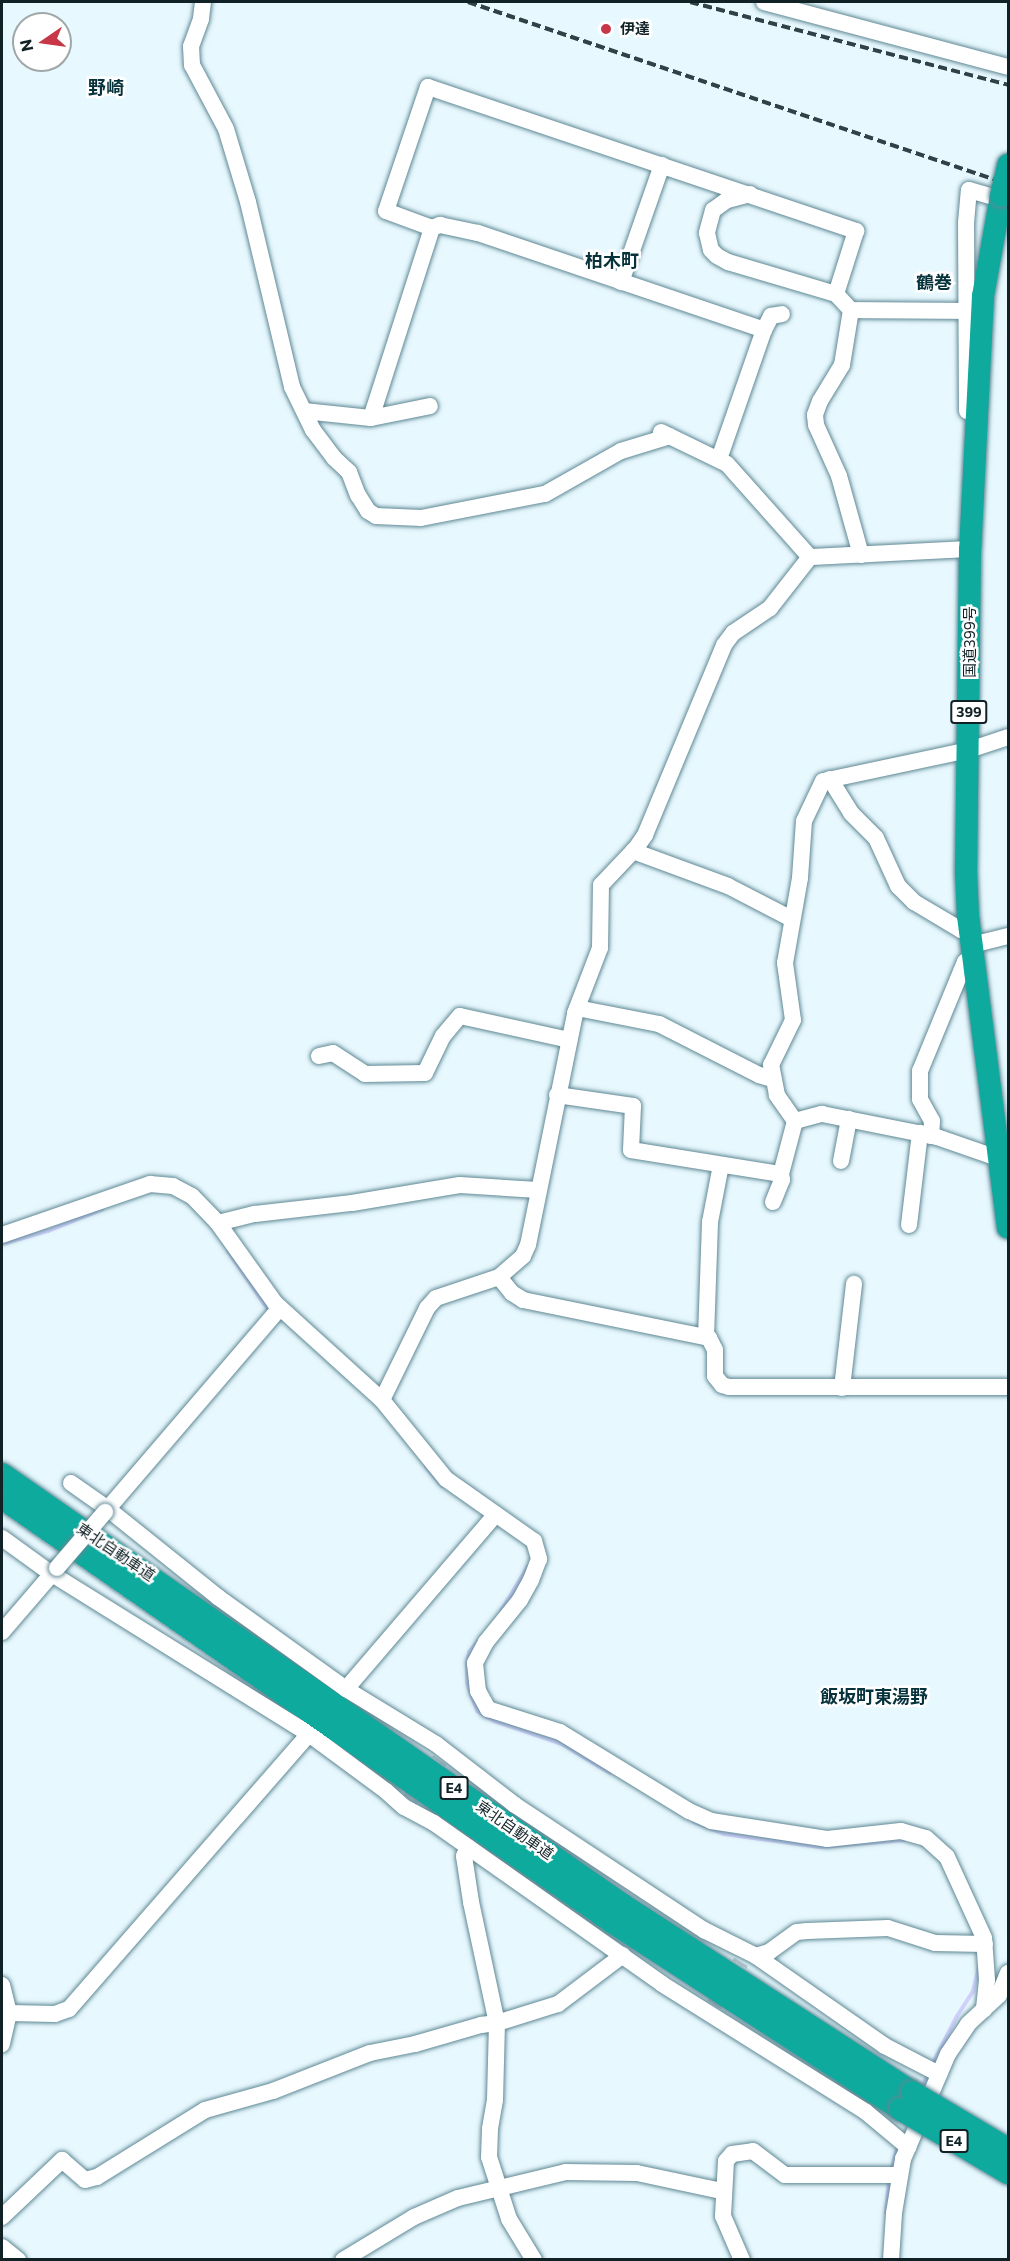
<!DOCTYPE html>
<html>
<head>
<meta charset="utf-8">
<style>
  body { margin:0 }
  #map { position:relative; width:1010px; height:2261px; overflow:hidden; background:#e7f8fe; font-family:Commissioner,"Noto Sans JP",sans-serif }
  div>[style] { position:absolute }
  [style*='--x'] { left:calc(var(--x)*1px); top:calc(var(--y)*1px); width:calc(var(--w)*1px); rotate:calc(var(--a)*1deg) }
  .stream>* { height:4px; margin:-2px; padding:0 2px; transform-origin:2px; border-radius:2px; background:#cfd1fc }
  .minor-tunnel>* { height:16px; margin-top:-8px; transform-origin:0; background:repeating-linear-gradient(90deg,#bccdd3 0 16px,transparent 0 24px) }
  .roads { filter:drop-shadow(0 0 2px #5f8894) drop-shadow(0 0 2px #5f8894) }
  .minor>* { height:16px; margin:-8px; padding:0 8px; transform-origin:8px; border-radius:8px; background:#fff }
  .highway>* { height:22px; margin:-11px; padding:0 11px; transform-origin:11px; border-radius:11px; background:#0faa9e }
  .rail>* { height:4px; margin-top:-2px; transform-origin:0; background:repeating-linear-gradient(90deg,#314247 0 9px,transparent 0 13.5px) }
  .bridges { filter:drop-shadow(0 0 2px #5f8894) drop-shadow(0 0 2px #5f8894) }
  .minor-bridge>* { height:16px; margin:-8px; padding:0 8px; transform-origin:8px; border-radius:8px; background:#fff }
  .highway-bridge>* { height:22px; margin:-11px; padding:0 11px; transform-origin:11px; border-radius:11px; background:#0faa9e }
  .dots>* { width:16px; height:16px; translate:-50% -50%; box-sizing:border-box; border:3px solid #fff; border-radius:50% }
  span { translate:-50% -50%; white-space:nowrap; text-align:center; line-height:1.15; -webkit-text-stroke:5px #fff; paint-order:stroke }
  .shield-label span { padding:2px 4px; background:#fff; border:2px solid; border-radius:4px; -webkit-text-stroke-width:0 }
  .shield-label { font-size:14px; color:#112227; font-weight:700 }
  .poi-label { font-size:15px; color:#112227; font-weight:700 }
  .left { translate:0 -50%; text-align:left }
  .street-label { font-size:15px; color:#112227 }
  .quarter-label { font-size:18px; color:#06323c; font-weight:700 }
  .frame { position:absolute; inset:0; border:3px solid #112227; pointer-events:none }
  .north { position:absolute; left:12px; top:12px; width:60px; height:60px; box-sizing:border-box; background:#fff; border:2px solid #a0a7a9; border-radius:50%; rotate:257deg; font-size:16px; font-weight:700; line-height:24px; text-align:center; color:#112227 }
  .north::after { content:''; display:block; margin:auto; width:21px; height:27px; background:#c73748; clip-path:polygon(50% 0,100% 100%,50% 72%,0 100%) }
</style>
</head>
<body>
<div id="map">
  <div class="stream">
    <div style="--x:2;--y:1244;--w:48;--a:-15.8"></div>
    <div style="--x:48;--y:1231;--w:59;--a:-21.8"></div>
    <div style="--x:228;--y:1251;--w:64;--a:55.8"></div>
    <div style="--x:264;--y:1304;--w:10;--a:45"></div>
    <div style="--x:426;--y:1467;--w:25;--a:50"></div>
    <div style="--x:501;--y:1611;--w:52;--a:-59"></div>
    <div style="--x:478;--y:1641;--w:14;--a:129"></div>
    <div style="--x:469;--y:1652;--w:12;--a:99"></div>
    <div style="--x:467;--y:1664;--w:19;--a:90"></div>
    <div style="--x:467;--y:1683;--w:30;--a:70"></div>
    <div style="--x:477;--y:1711;--w:20;--a:30"></div>
    <div style="--x:494;--y:1721;--w:72;--a:18.7"></div>
    <div style="--x:562;--y:1744;--w:56;--a:31.1"></div>
    <div style="--x:694;--y:1822;--w:32;--a:22"></div>
    <div style="--x:724;--y:1834;--w:97;--a:7.7"></div>
    <div style="--x:820;--y:1847;--w:85;--a:-4.7"></div>
    <div style="--x:932;--y:2065;--w:55;--a:-63"></div>
    <div style="--x:957;--y:2016;--w:30;--a:-57"></div>
    <div style="--x:973;--y:1991;--w:25;--a:-76"></div>
    <div style="--x:920;--y:2090;--w:17;--a:-62"></div>
    <div style="--x:891;--y:2171;--w:28;--a:-75"></div>
    <div style="--x:886;--y:2213;--w:35;--a:-85"></div>
  </div>
  <div class="minor-tunnel">
    <div style="--x:410;--y:1800;--w:50;--a:-53.1"></div>
    <div style="--x:714;--y:2005;--w:51;--a:-57.9"></div>
  </div>
  <div class="roads">
    <div class="minor">
      <div style="--x:203;--y:2;--w:17;--a:97"></div>
      <div style="--x:201;--y:19;--w:29;--a:110"></div>
      <div style="--x:191;--y:46;--w:19;--a:87"></div>
      <div style="--x:192;--y:65;--w:72;--a:62"></div>
      <div style="--x:226;--y:129;--w:76;--a:73.2"></div>
      <div style="--x:248;--y:202;--w:190;--a:76.6"></div>
      <div style="--x:292;--y:387;--w:48;--a:64"></div>
      <div style="--x:313;--y:430;--w:35;--a:53"></div>
      <div style="--x:334;--y:458;--w:21;--a:43"></div>
      <div style="--x:349;--y:472;--w:25;--a:69"></div>
      <div style="--x:358;--y:495;--w:19;--a:58"></div>
      <div style="--x:368;--y:511;--w:9;--a:32"></div>
      <div style="--x:376;--y:516;--w:45;--a:2.5"></div>
      <div style="--x:421;--y:518;--w:126;--a:-11"></div>
      <div style="--x:545;--y:494;--w:87;--a:-29.5"></div>
      <div style="--x:621;--y:451;--w:51;--a:-17"></div>
      <div style="--x:764;--y:2;--w:253;--a:14.9"></div>
      <div style="--x:750;--y:194;--w:24;--a:165"></div>
      <div style="--x:727;--y:200;--w:17;--a:144"></div>
      <div style="--x:713;--y:210;--w:24;--a:105"></div>
      <div style="--x:707;--y:233;--w:17;--a:77"></div>
      <div style="--x:711;--y:250;--w:8;--a:45"></div>
      <div style="--x:717;--y:256;--w:13;--a:29"></div>
      <div style="--x:728;--y:262;--w:113;--a:16.5"></div>
      <div style="--x:836;--y:294;--w:22;--a:47"></div>
      <div style="--x:851;--y:310;--w:115;--a:0.5"></div>
      <div style="--x:432;--y:228;--w:49;--a:-159.7"></div>
      <div style="--x:386;--y:211;--w:131;--a:-71.3"></div>
      <div style="--x:428;--y:87;--w:452;--a:18.6"></div>
      <div style="--x:856;--y:231;--w:66;--a:107.6"></div>
      <div style="--x:621;--y:282;--w:124;--a:-70.7"></div>
      <div style="--x:851;--y:310;--w:56;--a:99.3"></div>
      <div style="--x:842;--y:365;--w:42;--a:121.4"></div>
      <div style="--x:820;--y:401;--w:15;--a:110"></div>
      <div style="--x:815;--y:415;--w:10;--a:84"></div>
      <div style="--x:816;--y:425;--w:56;--a:65.7"></div>
      <div style="--x:839;--y:476;--w:82;--a:74.4"></div>
      <div style="--x:304;--y:411;--w:67;--a:6"></div>
      <div style="--x:371;--y:418;--w:60;--a:-11.5"></div>
      <div style="--x:967;--y:411;--w:188;--a:-90.3"></div>
      <div style="--x:966;--y:223;--w:33;--a:-85"></div>
      <div style="--x:969;--y:190;--w:33;--a:16"></div>
      <div style="--x:371;--y:418;--w:200;--a:-72.2"></div>
      <div style="--x:432;--y:228;--w:9;--a:-21"></div>
      <div style="--x:440;--y:225;--w:39;--a:12"></div>
      <div style="--x:478;--y:233;--w:302;--a:18.7"></div>
      <div style="--x:661;--y:432;--w:73;--a:25.9"></div>
      <div style="--x:727;--y:464;--w:125;--a:48.3"></div>
      <div style="--x:810;--y:557;--w:160;--a:-2.9"></div>
      <div style="--x:719;--y:459;--w:137;--a:-70.8"></div>
      <div style="--x:764;--y:330;--w:16;--a:-63"></div>
      <div style="--x:771;--y:316;--w:11;--a:-10"></div>
      <div style="--x:830;--y:779;--w:40;--a:58"></div>
      <div style="--x:851;--y:813;--w:35;--a:45"></div>
      <div style="--x:876;--y:838;--w:53;--a:65.4"></div>
      <div style="--x:898;--y:886;--w:23;--a:45"></div>
      <div style="--x:914;--y:902;--w:55;--a:30.8"></div>
      <div style="--x:961;--y:930;--w:9;--a:6"></div>
      <div style="--x:633;--y:851;--w:101;--a:20.2"></div>
      <div style="--x:728;--y:886;--w:72;--a:27.3"></div>
      <div style="--x:972;--y:945;--w:37;--a:-14"></div>
      <div style="--x:577;--y:1008;--w:84;--a:11"></div>
      <div style="--x:659;--y:1024;--w:112;--a:27"></div>
      <div style="--x:759;--y:1075;--w:14;--a:17"></div>
      <div style="--x:319;--y:1056;--w:14;--a:-12"></div>
      <div style="--x:333;--y:1053;--w:38;--a:33"></div>
      <div style="--x:365;--y:1074;--w:60;--a:-1"></div>
      <div style="--x:425;--y:1073;--w:41;--a:-64.1"></div>
      <div style="--x:443;--y:1036;--w:26;--a:-50"></div>
      <div style="--x:460;--y:1016;--w:112;--a:12.4"></div>
      <div style="--x:557;--y:1095;--w:77;--a:8.2"></div>
      <div style="--x:633;--y:1106;--w:44;--a:92.6"></div>
      <div style="--x:631;--y:1150;--w:152;--a:9.1"></div>
      <div style="--x:781;--y:1174;--w:55;--a:-75.2"></div>
      <div style="--x:795;--y:1121;--w:28;--a:-15"></div>
      <div style="--x:822;--y:1114;--w:117;--a:11.3"></div>
      <div style="--x:937;--y:1137;--w:67;--a:19.2"></div>
      <div style="--x:795;--y:1121;--w:32;--a:-125"></div>
      <div style="--x:777;--y:1095;--w:31;--a:-101"></div>
      <div style="--x:771;--y:1065;--w:50;--a:-63.9"></div>
      <div style="--x:793;--y:1020;--w:58;--a:-98"></div>
      <div style="--x:785;--y:963;--w:86;--a:-80"></div>
      <div style="--x:800;--y:878;--w:57;--a:-86"></div>
      <div style="--x:804;--y:821;--w:44;--a:-64.6"></div>
      <div style="--x:823;--y:781;--w:149;--a:-12"></div>
      <div style="--x:969;--y:750;--w:41;--a:-18.4"></div>
      <div style="--x:931;--y:1136;--w:15;--a:-86"></div>
      <div style="--x:932;--y:1121;--w:25;--a:-119"></div>
      <div style="--x:920;--y:1099;--w:28;--a:-90"></div>
      <div style="--x:920;--y:1071;--w:118;--a:-67.6"></div>
      <div style="--x:965;--y:962;--w:10;--a:-37"></div>
      <div style="--x:841;--y:1161;--w:43;--a:-79.2"></div>
      <div style="--x:773;--y:1202;--w:24;--a:-68"></div>
      <div style="--x:782;--y:1180;--w:6;--a:-99"></div>
      <div style="--x:218;--y:1223;--w:38;--a:-14"></div>
      <div style="--x:255;--y:1214;--w:98;--a:-6.5"></div>
      <div style="--x:352;--y:1203;--w:109;--a:-9.5"></div>
      <div style="--x:460;--y:1185;--w:78;--a:3.7"></div>
      <div style="--x:909;--y:1225;--w:93;--a:-83.2"></div>
      <div style="--x:2;--y:1235;--w:157;--a:-19"></div>
      <div style="--x:150;--y:1184;--w:23;--a:5"></div>
      <div style="--x:173;--y:1186;--w:21;--a:28"></div>
      <div style="--x:192;--y:1196;--w:37;--a:46"></div>
      <div style="--x:218;--y:1223;--w:98;--a:54.5"></div>
      <div style="--x:275;--y:1303;--w:144;--a:42.2"></div>
      <div style="--x:382;--y:1400;--w:102;--a:51"></div>
      <div style="--x:446;--y:1479;--w:108;--a:35.2"></div>
      <div style="--x:534;--y:1541;--w:19;--a:74"></div>
      <div style="--x:539;--y:1559;--w:22;--a:111"></div>
      <div style="--x:531;--y:1580;--w:23;--a:119"></div>
      <div style="--x:520;--y:1600;--w:54;--a:129"></div>
      <div style="--x:486;--y:1642;--w:24;--a:118"></div>
      <div style="--x:475;--y:1663;--w:28;--a:84"></div>
      <div style="--x:478;--y:1691;--w:21;--a:61"></div>
      <div style="--x:488;--y:1709;--w:76;--a:17.7"></div>
      <div style="--x:560;--y:1732;--w:151;--a:31.5"></div>
      <div style="--x:689;--y:1811;--w:24;--a:24"></div>
      <div style="--x:711;--y:1821;--w:117;--a:8.8"></div>
      <div style="--x:827;--y:1839;--w:74;--a:-6.2"></div>
      <div style="--x:901;--y:1831;--w:26;--a:16"></div>
      <div style="--x:926;--y:1838;--w:28;--a:42"></div>
      <div style="--x:947;--y:1857;--w:89;--a:65.4"></div>
      <div style="--x:984;--y:1938;--w:42;--a:85.9"></div>
      <div style="--x:987;--y:1980;--w:30;--a:96"></div>
      <div style="--x:499;--y:1277;--w:21;--a:51"></div>
      <div style="--x:512;--y:1293;--w:13;--a:32"></div>
      <div style="--x:523;--y:1300;--w:190;--a:11.5"></div>
      <div style="--x:709;--y:1338;--w:13;--a:63"></div>
      <div style="--x:715;--y:1350;--w:26;--a:90"></div>
      <div style="--x:715;--y:1376;--w:11;--a:52"></div>
      <div style="--x:722;--y:1385;--w:7;--a:16"></div>
      <div style="--x:729;--y:1387;--w:279;--a:0"></div>
      <div style="--x:706;--y:1337;--w:115;--a:-88"></div>
      <div style="--x:710;--y:1222;--w:58;--a:-79.1"></div>
      <div style="--x:842;--y:1388;--w:105;--a:-83.4"></div>
      <div style="--x:382;--y:1400;--w:102;--a:-63.9"></div>
      <div style="--x:427;--y:1308;--w:13;--a:-48"></div>
      <div style="--x:436;--y:1298;--w:66;--a:-18.4"></div>
      <div style="--x:499;--y:1277;--w:32;--a:-41"></div>
      <div style="--x:523;--y:1256;--w:12;--a:-66"></div>
      <div style="--x:528;--y:1245;--w:237;--a:-78.5"></div>
      <div style="--x:575;--y:1013;--w:70;--a:-69"></div>
      <div style="--x:600;--y:948;--w:63;--a:-89.1"></div>
      <div style="--x:601;--y:885;--w:51;--a:-46.6"></div>
      <div style="--x:636;--y:848;--w:16;--a:-55"></div>
      <div style="--x:645;--y:835;--w:206;--a:-67.4"></div>
      <div style="--x:724;--y:645;--w:15;--a:-53"></div>
      <div style="--x:733;--y:633;--w:45;--a:-34"></div>
      <div style="--x:770;--y:608;--w:65;--a:-51.9"></div>
      <div style="--x:71;--y:1483;--w:45;--a:35.1"></div>
      <div style="--x:108;--y:1509;--w:142;--a:38.7"></div>
      <div style="--x:219;--y:1598;--w:156;--a:35.6"></div>
      <div style="--x:346;--y:1689;--w:105;--a:31.4"></div>
      <div style="--x:436;--y:1744;--w:100;--a:37.7"></div>
      <div style="--x:515;--y:1805;--w:227;--a:33.5"></div>
      <div style="--x:704;--y:1930;--w:58;--a:26.6"></div>
      <div style="--x:756;--y:1956;--w:157;--a:34.9"></div>
      <div style="--x:885;--y:2046;--w:61;--a:27.4"></div>
      <div style="--x:105;--y:1512;--w:269;--a:-49.4"></div>
      <div style="--x:2;--y:1538;--w:62;--a:35.8"></div>
      <div style="--x:52;--y:1574;--w:303;--a:31.9"></div>
      <div style="--x:309;--y:1734;--w:96;--a:36.5"></div>
      <div style="--x:386;--y:1791;--w:24;--a:42"></div>
      <div style="--x:404;--y:1807;--w:34;--a:28"></div>
      <div style="--x:434;--y:1823;--w:279;--a:35.2"></div>
      <div style="--x:662;--y:1984;--w:241;--a:32.1"></div>
      <div style="--x:866;--y:2112;--w:55;--a:39.8"></div>
      <div style="--x:2;--y:1632;--w:84;--a:-49.3"></div>
      <div style="--x:346;--y:1689;--w:230;--a:-49.4"></div>
      <div style="--x:468;--y:1847;--w:10;--a:114"></div>
      <div style="--x:464;--y:1856;--w:47;--a:81.3"></div>
      <div style="--x:471;--y:1902;--w:124;--a:77.9"></div>
      <div style="--x:497;--y:2023;--w:77;--a:91.5"></div>
      <div style="--x:495;--y:2100;--w:29;--a:100"></div>
      <div style="--x:490;--y:2129;--w:28;--a:92"></div>
      <div style="--x:489;--y:2157;--w:65;--a:72.1"></div>
      <div style="--x:509;--y:2219;--w:48;--a:58.6"></div>
      <div style="--x:756;--y:1956;--w:14;--a:-17"></div>
      <div style="--x:769;--y:1952;--w:34;--a:-36"></div>
      <div style="--x:797;--y:1932;--w:10;--a:-6"></div>
      <div style="--x:807;--y:1931;--w:81;--a:-2.1"></div>
      <div style="--x:888;--y:1928;--w:49;--a:17.7"></div>
      <div style="--x:935;--y:1943;--w:50;--a:1.1"></div>
      <div style="--x:2;--y:1985;--w:29;--a:76"></div>
      <div style="--x:9;--y:2013;--w:32;--a:103"></div>
      <div style="--x:9;--y:2013;--w:46;--a:1.2"></div>
      <div style="--x:55;--y:2014;--w:15;--a:-20"></div>
      <div style="--x:69;--y:2009;--w:365;--a:-48.9"></div>
      <div style="--x:2;--y:2217;--w:83;--a:-43.5"></div>
      <div style="--x:62;--y:2160;--w:30;--a:41"></div>
      <div style="--x:85;--y:2180;--w:12;--a:-14"></div>
      <div style="--x:97;--y:2177;--w:127;--a:-31.8"></div>
      <div style="--x:205;--y:2110;--w:71;--a:-15.6"></div>
      <div style="--x:273;--y:2091;--w:104;--a:-21.4"></div>
      <div style="--x:370;--y:2053;--w:46;--a:-11.3"></div>
      <div style="--x:415;--y:2044;--w:69;--a:-16.1"></div>
      <div style="--x:481;--y:2025;--w:16;--a:-7"></div>
      <div style="--x:497;--y:2023;--w:64;--a:-17.3"></div>
      <div style="--x:558;--y:2004;--w:81;--a:-37"></div>
      <div style="--x:2;--y:2247;--w:21;--a:39"></div>
      <div style="--x:343;--y:2260;--w:83;--a:-31.2"></div>
      <div style="--x:414;--y:2217;--w:48;--a:-23.4"></div>
      <div style="--x:458;--y:2198;--w:111;--a:-13.5"></div>
      <div style="--x:566;--y:2172;--w:71;--a:0.8"></div>
      <div style="--x:637;--y:2173;--w:87;--a:12"></div>
      <div style="--x:742;--y:2260;--w:48;--a:-113.4"></div>
      <div style="--x:723;--y:2216;--w:55;--a:-86.9"></div>
      <div style="--x:726;--y:2161;--w:9;--a:-49"></div>
      <div style="--x:732;--y:2154;--w:21;--a:-8"></div>
      <div style="--x:753;--y:2151;--w:40;--a:37"></div>
      <div style="--x:785;--y:2175;--w:115;--a:0"></div>
      <div style="--x:891;--y:2260;--w:47;--a:-86.3"></div>
      <div style="--x:894;--y:2213;--w:55;--a:-80.5"></div>
      <div style="--x:903;--y:2159;--w:114;--a:-66.8"></div>
      <div style="--x:948;--y:2054;--w:36;--a:-56"></div>
      <div style="--x:968;--y:2024;--w:42;--a:-43.1"></div>
      <div style="--x:999;--y:1995;--w:24;--a:-68"></div>
    </div>
    <div class="highway">
      <div style="--x:1001;--y:196;--w:102;--a:100.2"></div>
      <div style="--x:983;--y:296;--w:253;--a:92.9"></div>
      <div style="--x:970;--y:549;--w:322;--a:90.7"></div>
      <div style="--x:966;--y:871;--w:45;--a:87.5"></div>
      <div style="--x:968;--y:916;--w:314;--a:82.7"></div>
      <div style="--x:2;--y:1474;--w:756;--a:34.76"></div>
      <div style="--x:623;--y:1905;--w:344;--a:32.9"></div>
      <div style="--x:2;--y:1498;--w:743;--a:34.8"></div>
      <div style="--x:612;--y:1922;--w:343;--a:33"></div>
    </div>
  </div>
  <div class="rail">
    <div style="--x:468;--y:2;--w:570;--a:18.63"></div>
    <div style="--x:690;--y:2;--w:329;--a:14.6"></div>
  </div>
  <div class="bridges">
    <div class="minor-bridge">
      <div style="--x:57;--y:1568;--w:74;--a:-49.4"></div>
    </div>
    <div class="highway-bridge">
      <div style="--x:1001;--y:196;--w:32;--a:-77"></div>
      <div style="--x:912;--y:2092;--w:112;--a:30.7"></div>
      <div style="--x:900;--y:2109;--w:126;--a:30.7"></div>
    </div>
  </div>
  <div class="dots">
    <div style="left:606px;top:29px;background:#c73748"></div>
  </div>
  <div class="shield-label">
    <span style="left:969px;top:712px">399</span>
    <span style="left:454px;top:1788px">E4</span>
    <span style="left:954px;top:2141px">E4</span>
  </div>
  <div class="poi-label">
    <span class="left" style="left:620px;top:29px">伊達</span>
  </div>
  <div class="street-label">
    <span style="left:970px;top:642px;rotate:-90deg">国道399号</span>
    <span style="left:116px;top:1552px;rotate:34deg">東北自動車道</span>
    <span style="left:515px;top:1830px;rotate:35deg">東北自動車道</span>
  </div>
  <div class="quarter-label">
    <span style="left:106px;top:87px">野崎</span>
    <span style="left:612px;top:260px">柏木町</span>
    <span style="left:934px;top:282px">鶴巻</span>
    <span style="left:874px;top:1696px">飯坂町東湯野</span>
  </div>
  <div class="frame"></div>
  <div class="north">N</div>
</div>
</body>
</html>
